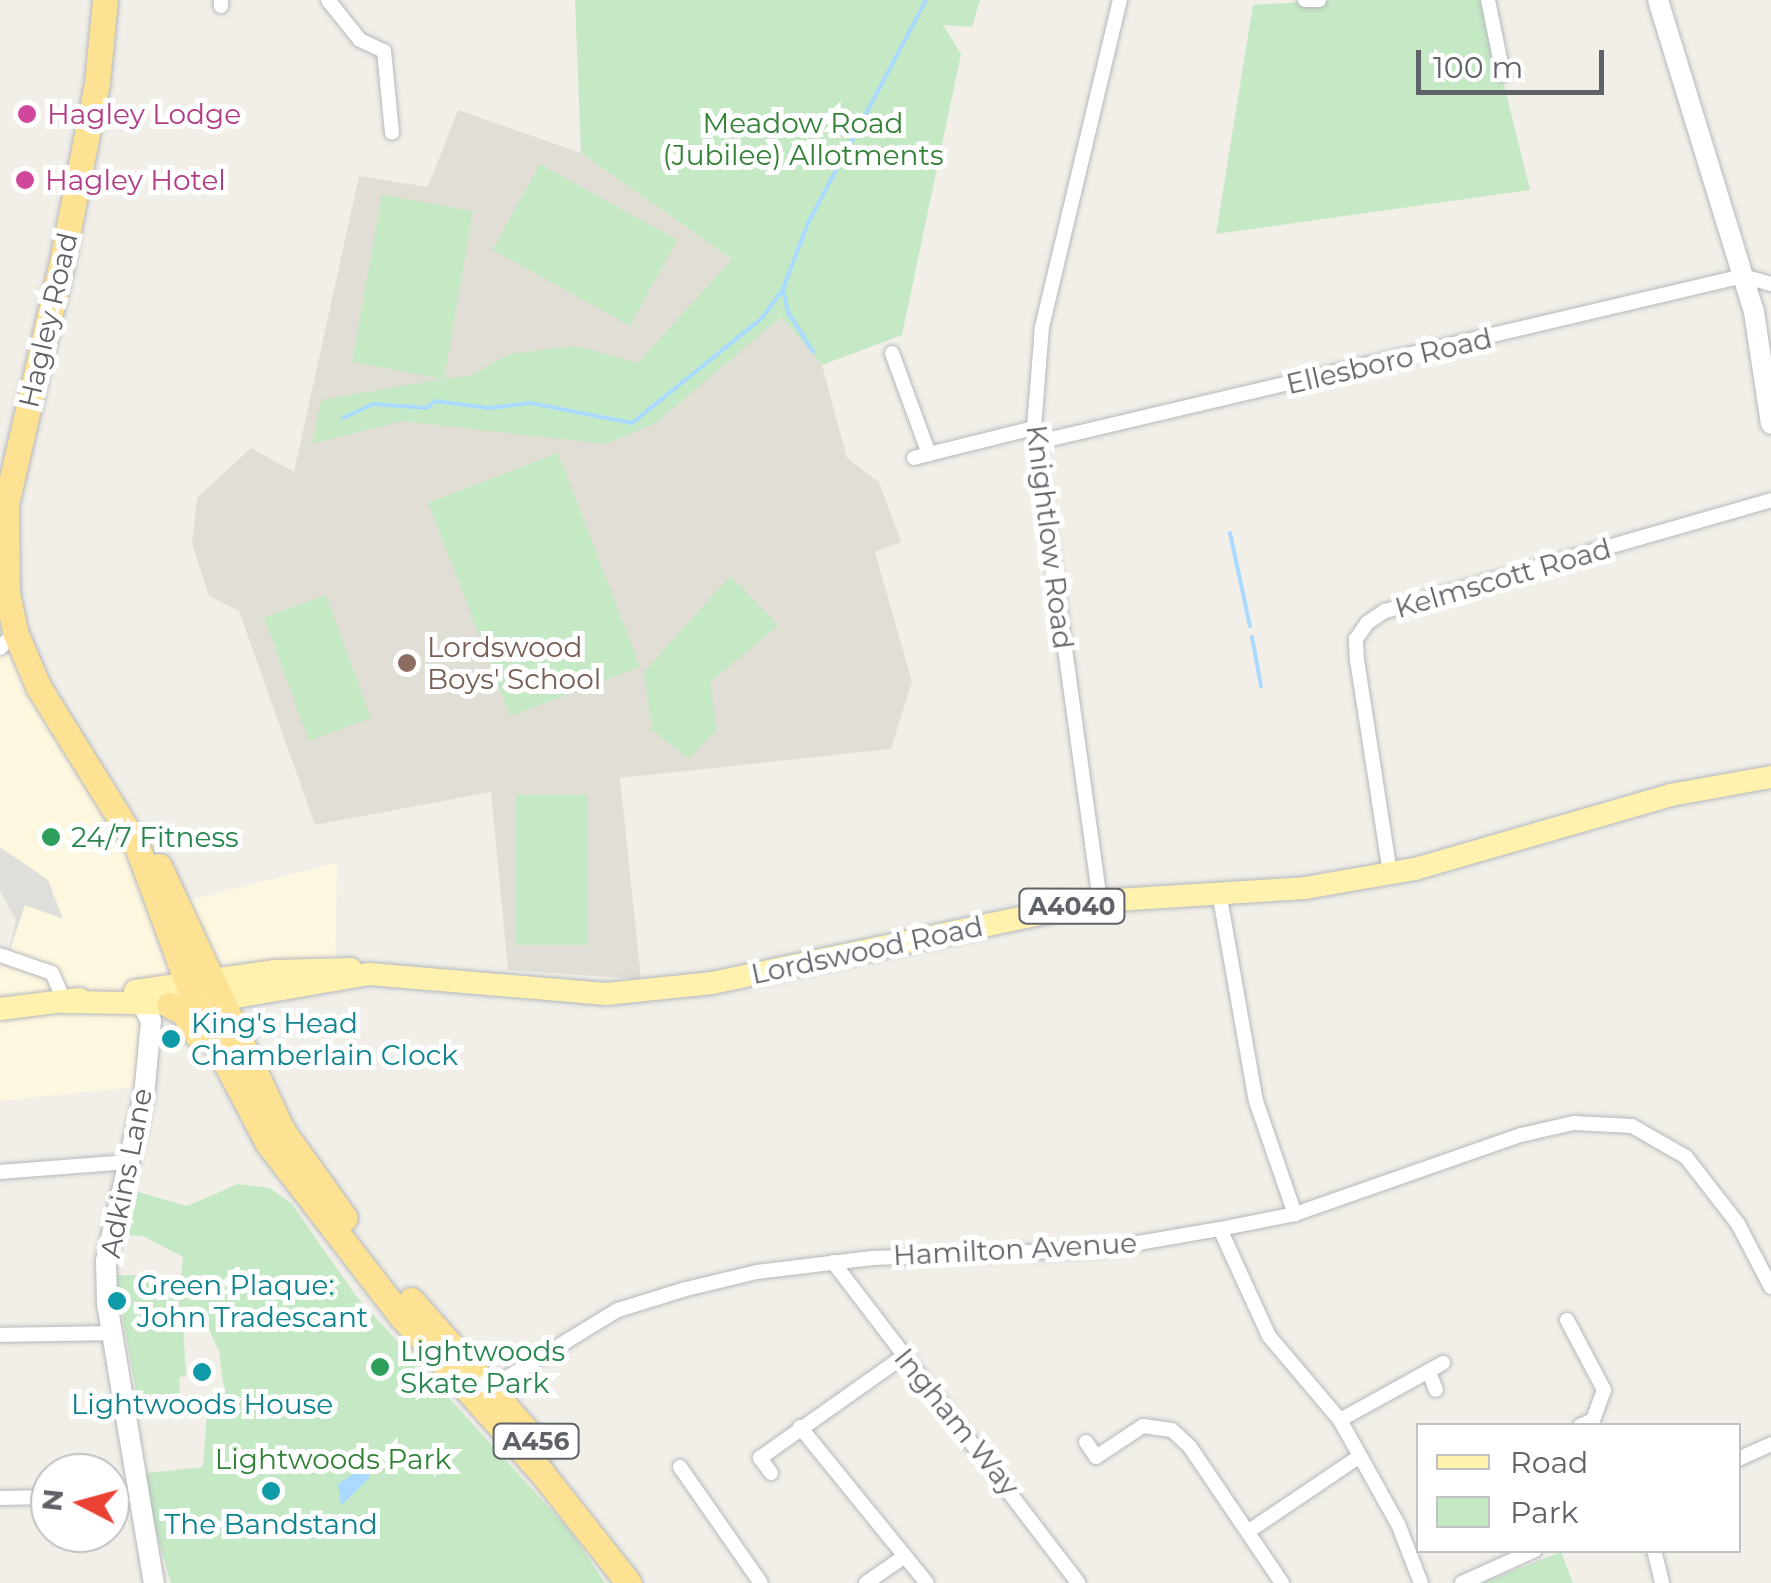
<!DOCTYPE html>
<html>
<head>
<meta charset="utf-8">
<style>
  body { margin:0 }
  #map { position:relative; width:1771px; height:1583px; overflow:hidden; background:#f1efe8; font-family:Montserrat,sans-serif }
  div>[style] { position:absolute }
  [style*='--x'] { left:calc(var(--x)*1px); top:calc(var(--y)*1px); width:calc(var(--w)*1px); rotate:calc(var(--a)*1deg) }
  .commercial>* { inset:0; background:#fef7e0 }
  .industrial>* { inset:0; background:#e0deda }
  .education>* { inset:0; background:#e1ded6 }
  .green>* { inset:0; background:#c5e8c5; transform-origin:0 0 }
  .water>* { inset:0; background:#aadaff }
  .stream>* { height:4px; margin:-2px; padding:0 2px; transform-origin:2px; border-radius:2px; background:#aadaff }
  .roads { filter:drop-shadow(0 0 2px #b5b8bc) drop-shadow(0 0 2px #b5b8bc) }
  .street>* { height:14px; margin:-7px; padding:0 7px; transform-origin:7px; border-radius:7px; background:#fff }
  .secondary>* { height:20px; margin:-10px; padding:0 10px; transform-origin:10px; border-radius:10px; background:#fff }
  .primary>* { height:22px; margin:-11px; padding:0 11px; transform-origin:11px; border-radius:11px; background:#fff2af }
  .highway>* { height:25px; margin:-12.5px; padding:0 12.5px; transform-origin:12.5px; border-radius:12.5px; background:#fde293 }
  .dots>* { width:28px; height:28px; translate:-50% -50%; box-sizing:border-box; border:5px solid #fff; border-radius:50% }
  span { translate:-50% -50%; white-space:nowrap; text-align:center; line-height:1.15; -webkit-text-stroke:10px #fff; paint-order:stroke }
  .shield-label span { padding:2px 8px; background:#fff; border:2px solid; border-radius:8px; -webkit-text-stroke-width:0 }
  .shield-label { font-size:25px; color:#5f6368; font-weight:700 }
  .hotel-label { font-size:28px; color:#b23c85 }
  .left { translate:0 -50%; text-align:left }
  .park-label { font-size:28px; color:#348238 }
  .street-label { font-size:28px; color:#5f6368 }
  .education-label { font-size:28px; color:#785e54 }
  .leisure-label { font-size:28px; color:#27864d }
  .culture-label { font-size:28px; color:#0d838f }
  .legend { position:absolute; left:1416px; top:1423px; width:325px; height:130px; box-sizing:border-box; background:#fff; border:2px solid #bfc1c3; margin:0; padding:12px 18px; list-style:none; font-size:30px; color:#5f6368 }
  .legend li { display:flex; align-items:center; gap:20px; height:50px }
  .legend b { width:50px; border:2px solid #bfc1c3 }
  .north { position:absolute; left:30px; top:1453px; width:100px; height:100px; box-sizing:border-box; background:#fff; border:2px solid #bfc1c3; border-radius:50%; rotate:276deg; font-size:28px; font-weight:700; line-height:40px; text-align:center; color:#5f6368 }
  .north::after { content:''; display:block; margin:auto; width:35px; height:45px; background:#ea4335; clip-path:polygon(50% 0,100% 100%,50% 72%,0 100%) }
  .scale { position:absolute; left:1416px; top:50px; width:188px; height:45px; box-sizing:border-box; border:5px solid #5f6368; border-top:0; padding-left:12px; font-size:30px; line-height:35px; white-space:nowrap; color:#5f6368; -webkit-text-stroke:8px #fff; paint-order:stroke }
</style>
</head>
<body>
<div id="map">
  <div class="commercial">
    <div style="clip-path:polygon(15px 632px,171px 905px,337px 863px,335px 975px,144px 998px,145px 1086px,0 1101px,0 955px,8px 957px,25px 905px,62px 917px,41px 880px,0 847px,0 648px)"></div>
  </div>
  <div class="industrial">
    <div style="clip-path:polygon(0 847px,48px 880px,63px 919px,25px 905px,7px 958px,16px 920px,0 891px)"></div>
  </div>
  <div class="education">
    <div style="clip-path:polygon(458px 110px,581px 153px,732px 259px,822px 365px,847px 458px,879px 482px,901px 542px,875px 552px,912px 682px,891px 749px,620px 778px,641px 979px,508px 970px,491px 792px,315px 825px,239px 611px,209px 596px,192px 543px,197px 498px,251px 448px,294px 472px,359px 176px,428px 187px)"></div>
  </div>
  <div class="green">
    <div style="clip-path:polygon(575px 0,980px 0,972px 27px,943px 25px,961px 54px,902px 335px,822px 365px,781px 317px,654px 424px,605px 444px,402px 421px,312px 444px,321px 400px,443px 379px,352px 362px,382px 195px,473px 211px,444px 379px,470px 376px,509px 354px,576px 346px,638px 363px,732px 259px,581px 153px)"></div>
    <div style="clip-path:polygon(1336px 0,1483px 0,1530px 190px,1216px 234px,1253px 5px)"></div>
    <div style="left:540px;top:164px;width:157px;height:98px;rotate:29deg"></div>
    <div style="left:558px;top:453px;width:229px;height:139px;rotate:69deg"></div>
    <div style="clip-path:polygon(730px 576px,778px 625px,710px 682px,717px 729px,689px 759px,652px 730px,644px 672px)"></div>
    <div style="left:326px;top:595px;width:131px;height:66px;rotate:70deg"></div>
    <div style="left:587px;top:795px;width:150px;height:71px;rotate:90deg"></div>
    <div style="clip-path:polygon(238px 1184px,270px 1188px,291px 1203px,356px 1296px,572px 1533px,605px 1583px,171px 1583px,139px 1474px,203px 1467px,207px 1413px,210px 1401px,225px 1396px,219px 1351px,198px 1306px,182px 1307px,186px 1376px,179px 1377px,180px 1393px,137px 1397px,115px 1275px,181px 1276px,183px 1257px,143px 1236px,119px 1235px,131px 1190px,187px 1206px)"></div>
    <div style="clip-path:polygon(1561px 1552px,1573px 1583px,1482px 1583px)"></div>
  </div>
  <div class="water">
    <div style="clip-path:polygon(373px 1460px,369px 1478px,341px 1506px,338px 1484px)"></div>
  </div>
  <div class="stream">
    <div style="--x:783;--y:289;--w:24;--a:78"></div>
    <div style="--x:788;--y:312;--w:47;--a:58"></div>
    <div style="--x:343;--y:418;--w:33;--a:-25"></div>
    <div style="--x:373;--y:404;--w:54;--a:4.2"></div>
    <div style="--x:427;--y:408;--w:11;--a:-41"></div>
    <div style="--x:435;--y:401;--w:54;--a:7.4"></div>
    <div style="--x:489;--y:408;--w:41;--a:-7"></div>
    <div style="--x:530;--y:403;--w:104;--a:11.1"></div>
    <div style="--x:632;--y:423;--w:167;--a:-38.9"></div>
    <div style="--x:762;--y:318;--w:36;--a:-54"></div>
    <div style="--x:783;--y:289;--w:71;--a:-69.3"></div>
    <div style="--x:808;--y:223;--w:252;--a:-62.1"></div>
    <div style="--x:1230;--y:533;--w:95;--a:77.9"></div>
    <div style="--x:1252;--y:637;--w:50;--a:79.6"></div>
  </div>
  <div class="roads">
    <div class="street">
      <div style="--x:328;--y:0;--w:51;--a:51.3"></div>
      <div style="--x:360;--y:40;--w:26;--a:25"></div>
      <div style="--x:384;--y:51;--w:82;--a:84.4"></div>
      <div style="--x:1305;--y:0;--w:14;--a:0"></div>
      <div style="--x:1488;--y:0;--w:76;--a:78.5"></div>
      <div style="--x:221;--y:6;--w:6;--a:-90"></div>
      <div style="--x:892;--y:353;--w:108;--a:69.9"></div>
      <div style="--x:929;--y:454;--w:108;--a:-13.9"></div>
      <div style="--x:1034;--y:443;--w:728;--a:-13.25"></div>
      <div style="--x:1743;--y:276;--w:29;--a:16"></div>
      <div style="--x:914;--y:458;--w:16;--a:-15"></div>
      <div style="--x:0;--y:648;--w:22;--a:-47"></div>
      <div style="--x:1390;--y:873;--w:215;--a:-98.8"></div>
      <div style="--x:1357;--y:661;--w:22;--a:-93"></div>
      <div style="--x:1356;--y:639;--w:19;--a:-55"></div>
      <div style="--x:1367;--y:623;--w:22;--a:-34"></div>
      <div style="--x:1385;--y:611;--w:402;--a:-16"></div>
      <div style="--x:1219;--y:892;--w:212;--a:80"></div>
      <div style="--x:1256;--y:1101;--w:120;--a:71"></div>
      <div style="--x:1100;--y:901;--w:478;--a:-97.9"></div>
      <div style="--x:1034;--y:428;--w:101;--a:-85.5"></div>
      <div style="--x:1042;--y:327;--w:336;--a:-76.6"></div>
      <div style="--x:0;--y:955;--w:55;--a:19.1"></div>
      <div style="--x:52;--y:973;--w:32;--a:66"></div>
      <div style="--x:0;--y:1172;--w:128;--a:-4.5"></div>
      <div style="--x:1220;--y:1229;--w:118;--a:65.4"></div>
      <div style="--x:1269;--y:1336;--w:110;--a:49.8"></div>
      <div style="--x:1340;--y:1420;--w:119;--a:60.9"></div>
      <div style="--x:1398;--y:1524;--w:63;--a:68.7"></div>
      <div style="--x:833;--y:1262;--w:404;--a:52.6"></div>
      <div style="--x:1567;--y:1320;--w:79;--a:62.1"></div>
      <div style="--x:1604;--y:1390;--w:32;--a:110"></div>
      <div style="--x:1593;--y:1420;--w:14;--a:155"></div>
      <div style="--x:0;--y:1335;--w:111;--a:-1"></div>
      <div style="--x:1429;--y:1372;--w:19;--a:69"></div>
      <div style="--x:490;--y:1388;--w:150;--a:-31.4"></div>
      <div style="--x:618;--y:1310;--w:71;--a:-17.2"></div>
      <div style="--x:686;--y:1289;--w:73;--a:-13.5"></div>
      <div style="--x:757;--y:1272;--w:116;--a:-6.9"></div>
      <div style="--x:872;--y:1258;--w:231;--a:-2.2"></div>
      <div style="--x:1103;--y:1249;--w:119;--a:-9.7"></div>
      <div style="--x:1220;--y:1229;--w:76;--a:-11.3"></div>
      <div style="--x:1295;--y:1214;--w:239;--a:-19.3"></div>
      <div style="--x:1521;--y:1135;--w:54;--a:-12.8"></div>
      <div style="--x:1574;--y:1123;--w:58;--a:3"></div>
      <div style="--x:1632;--y:1126;--w:62;--a:29.9"></div>
      <div style="--x:1686;--y:1157;--w:85;--a:52.2"></div>
      <div style="--x:1738;--y:1224;--w:71;--a:62.4"></div>
      <div style="--x:1340;--y:1420;--w:118;--a:-29"></div>
      <div style="--x:800;--y:1427;--w:201;--a:50.9"></div>
      <div style="--x:1086;--y:1442;--w:18;--a:56"></div>
      <div style="--x:1096;--y:1457;--w:56;--a:-33.4"></div>
      <div style="--x:1143;--y:1426;--w:29;--a:8"></div>
      <div style="--x:1172;--y:1430;--w:25;--a:43"></div>
      <div style="--x:1190;--y:1447;--w:164;--a:55.9"></div>
      <div style="--x:1738;--y:1459;--w:36;--a:-24"></div>
      <div style="--x:680;--y:1467;--w:141;--a:55.1"></div>
      <div style="--x:771;--y:1473;--w:19;--a:-126"></div>
      <div style="--x:760;--y:1458;--w:176;--a:-35.3"></div>
      <div style="--x:110;--y:1496;--w:28;--a:-2"></div>
      <div style="--x:0;--y:1498;--w:50;--a:-1.1"></div>
      <div style="--x:1249;--y:1531;--w:134;--a:-34"></div>
      <div style="--x:1654;--y:1550;--w:34;--a:76"></div>
      <div style="--x:866;--y:1583;--w:47;--a:-34.7"></div>
      <div style="--x:1462;--y:1583;--w:80;--a:-24.3"></div>
    </div>
    <div class="secondary">
      <div style="--x:1658;--y:0;--w:326;--a:72.9"></div>
      <div style="--x:1754;--y:312;--w:113;--a:81.4"></div>
      <div style="--x:141;--y:1002;--w:21;--a:62"></div>
      <div style="--x:151;--y:1021;--w:75;--a:95.3"></div>
      <div style="--x:144;--y:1096;--w:169;--a:103"></div>
      <div style="--x:106;--y:1261;--w:42;--a:88.6"></div>
      <div style="--x:107;--y:1303;--w:284;--a:80.5"></div>
    </div>
    <div class="primary">
      <div style="--x:135;--y:991;--w:140;--a:-8.2"></div>
      <div style="--x:274;--y:971;--w:77;--a:-1.5"></div>
      <div style="--x:65;--y:1002;--w:130;--a:0.9"></div>
      <div style="--x:195;--y:1004;--w:177;--a:-9.8"></div>
      <div style="--x:369;--y:974;--w:238;--a:4.8"></div>
      <div style="--x:606;--y:994;--w:107;--a:-5.9"></div>
      <div style="--x:712;--y:983;--w:397;--a:-11.9"></div>
      <div style="--x:1100;--y:901;--w:205;--a:-3.6"></div>
      <div style="--x:1305;--y:888;--w:112;--a:-9.8"></div>
      <div style="--x:1415;--y:869;--w:266;--a:-16.1"></div>
      <div style="--x:1671;--y:795;--w:102;--a:-10.2"></div>
      <div style="--x:0;--y:1009;--w:80;--a:-7.2"></div>
    </div>
    <div class="highway">
      <div style="--x:105;--y:0;--w:83;--a:95.5"></div>
      <div style="--x:97;--y:83;--w:187;--a:101.1"></div>
      <div style="--x:61;--y:266;--w:245;--a:103"></div>
      <div style="--x:6;--y:505;--w:88;--a:89.3"></div>
      <div style="--x:7;--y:593;--w:40;--a:78"></div>
      <div style="--x:15;--y:632;--w:61;--a:66.8"></div>
      <div style="--x:39;--y:688;--w:186;--a:58.2"></div>
      <div style="--x:137;--y:846;--w:168;--a:69.8"></div>
      <div style="--x:195;--y:1004;--w:156;--a:62.4"></div>
      <div style="--x:267;--y:1142;--w:221;--a:52.4"></div>
      <div style="--x:402;--y:1317;--w:210;--a:48.1"></div>
      <div style="--x:542;--y:1473;--w:140;--a:51.7"></div>
      <div style="--x:159;--y:866;--w:291;--a:65"></div>
      <div style="--x:282;--y:1130;--w:108;--a:54.4"></div>
      <div style="--x:169;--y:1005;--w:16;--a:27"></div>
      <div style="--x:183;--y:1012;--w:26;--a:59"></div>
      <div style="--x:411;--y:1300;--w:199;--a:48.5"></div>
    </div>
  </div>
  <div class="dots">
    <div style="left:27px;top:114px;background:#d1479c"></div>
    <div style="left:25px;top:180px;background:#d1479c"></div>
    <div style="left:407px;top:663px;background:#8d6e63"></div>
    <div style="left:51px;top:837px;background:#2e9e5b"></div>
    <div style="left:171px;top:1039px;background:#0f9aa8"></div>
    <div style="left:117px;top:1301px;background:#0f9aa8"></div>
    <div style="left:380px;top:1367px;background:#2e9e5b"></div>
    <div style="left:202px;top:1372px;background:#0f9aa8"></div>
    <div style="left:271px;top:1491px;background:#0f9aa8"></div>
  </div>
  <div class="shield-label">
    <span style="left:1072px;top:906px">A4040</span>
    <span style="left:536px;top:1441px">A456</span>
  </div>
  <div class="hotel-label">
    <span class="left" style="left:47px;top:114px">Hagley Lodge</span>
    <span class="left" style="left:45px;top:180px">Hagley Hotel</span>
  </div>
  <div class="park-label">
    <span style="left:803px;top:139px">Meadow Road<br>(Jubilee) Allotments</span>
    <span style="left:333px;top:1459px">Lightwoods Park</span>
  </div>
  <div class="street-label">
    <span style="left:48px;top:320px;rotate:-77deg">Hagley Road</span>
    <span style="left:1389px;top:361px;rotate:-13deg">Ellesboro Road</span>
    <span style="left:1050px;top:537px;rotate:83deg">Knightlow Road</span>
    <span style="left:1503px;top:578px;rotate:-16deg">Kelmscott Road</span>
    <span style="left:867px;top:950px;rotate:-12deg">Lordswood Road</span>
    <span style="left:126px;top:1173px;rotate:-79deg">Adkins Lane</span>
    <span style="left:1015px;top:1249px;rotate:-3deg">Hamilton Avenue</span>
    <span style="left:957px;top:1422px;rotate:51deg">Ingham Way</span>
  </div>
  <div class="education-label">
    <span class="left" style="left:427px;top:663px">Lordswood<br>Boys' School</span>
  </div>
  <div class="leisure-label">
    <span class="left" style="left:71px;top:837px">24/7 Fitness</span>
    <span class="left" style="left:400px;top:1367px">Lightwoods<br>Skate Park</span>
  </div>
  <div class="culture-label">
    <span class="left" style="left:191px;top:1039px">King's Head<br>Chamberlain Clock</span>
    <span class="left" style="left:137px;top:1301px">Green Plaque:<br>John Tradescant</span>
    <span style="left:202px;top:1404px">Lightwoods House</span>
    <span style="left:271px;top:1524px">The Bandstand</span>
  </div>
  <ul class="legend">
  <li><b style="height:12px;background:#fff2af"></b>Road</li>
  <li><b style="height:28px;background:#c5e8c5"></b>Park</li>
  </ul>
  <div class="north">N</div>
  <div class="scale">100 m</div>
</div>
</body>
</html>
